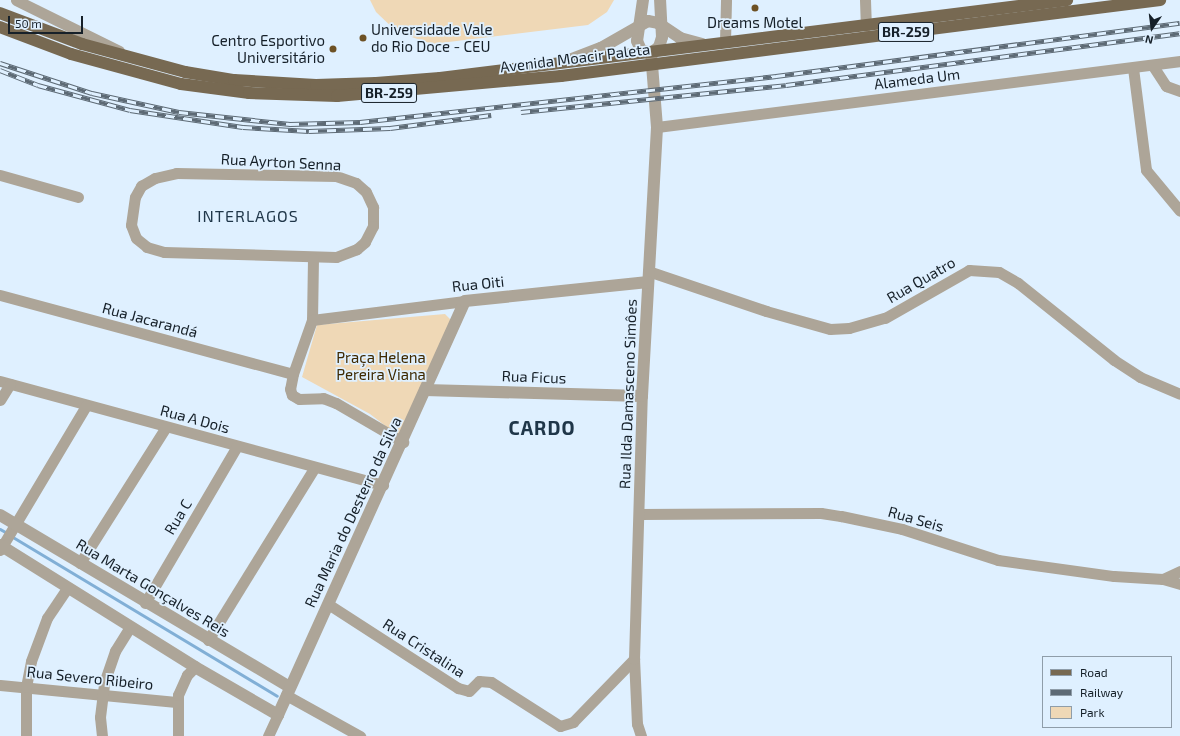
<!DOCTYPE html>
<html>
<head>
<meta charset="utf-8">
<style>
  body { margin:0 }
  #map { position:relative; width:1180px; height:736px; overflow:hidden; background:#dff0ff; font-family:"Exo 2",sans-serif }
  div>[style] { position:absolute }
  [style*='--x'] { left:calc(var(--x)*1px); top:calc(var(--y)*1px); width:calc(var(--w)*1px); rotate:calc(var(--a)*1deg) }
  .green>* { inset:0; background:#efd8b6 }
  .stream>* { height:3px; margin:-1.5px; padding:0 1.5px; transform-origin:1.5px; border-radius:1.5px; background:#81afd6 }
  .minor>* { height:11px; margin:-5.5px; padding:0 5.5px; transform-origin:5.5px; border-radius:5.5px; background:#ada598 }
  .tertiary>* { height:12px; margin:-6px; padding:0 6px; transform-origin:6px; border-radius:6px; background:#ada598 }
  .primary>* { height:12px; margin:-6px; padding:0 6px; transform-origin:6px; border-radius:6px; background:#776952 }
  .rail>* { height:4.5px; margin-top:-2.25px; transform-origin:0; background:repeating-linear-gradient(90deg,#dff0ff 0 9px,#5d6a75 0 18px); box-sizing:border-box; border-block:1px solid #5d6a75 }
  .dots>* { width:11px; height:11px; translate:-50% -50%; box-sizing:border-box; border:2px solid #dff0ff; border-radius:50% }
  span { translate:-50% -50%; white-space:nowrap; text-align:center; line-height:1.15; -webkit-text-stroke:3.5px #dff0ff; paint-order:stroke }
  .shield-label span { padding:1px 3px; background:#dff0ff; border:1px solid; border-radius:3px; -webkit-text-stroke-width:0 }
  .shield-label { font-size:14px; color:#162029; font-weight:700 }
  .poi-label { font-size:15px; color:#162029 }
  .left { translate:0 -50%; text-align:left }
  .right { translate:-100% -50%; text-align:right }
  .street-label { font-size:15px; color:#162029 }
  .park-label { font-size:15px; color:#3f2900 }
  .neighbourhood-label { font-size:16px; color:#1f3649; letter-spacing:1px }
  .district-label { font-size:19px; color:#1f3649; font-weight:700; letter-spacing:1px }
  .legend { position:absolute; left:1042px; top:656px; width:130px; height:72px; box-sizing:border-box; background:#dff0ff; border:1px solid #8f9da9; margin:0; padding:5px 7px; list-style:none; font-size:12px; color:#162029 }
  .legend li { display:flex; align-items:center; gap:8px; height:20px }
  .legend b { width:20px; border:1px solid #8f9da9 }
  .north { position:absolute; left:1132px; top:8px; width:40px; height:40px; -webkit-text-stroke:3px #dff0ff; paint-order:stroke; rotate:194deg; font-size:11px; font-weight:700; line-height:16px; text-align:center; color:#162029 }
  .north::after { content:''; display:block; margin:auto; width:14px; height:18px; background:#162029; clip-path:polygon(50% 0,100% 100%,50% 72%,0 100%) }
  .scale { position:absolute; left:8px; top:16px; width:75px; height:18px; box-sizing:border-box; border:2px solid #162029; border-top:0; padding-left:5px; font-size:12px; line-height:14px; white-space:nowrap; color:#162029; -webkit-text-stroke:3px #dff0ff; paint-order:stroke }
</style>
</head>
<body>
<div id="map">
  <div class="green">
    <div style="clip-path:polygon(370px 0,614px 0,607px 12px,588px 25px,432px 44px,397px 32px,376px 12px)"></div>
    <div style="clip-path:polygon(445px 314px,452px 321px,401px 438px,370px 414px,302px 377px,317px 325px)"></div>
  </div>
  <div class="stream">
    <div style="--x:0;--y:529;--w:8;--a:30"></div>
    <div style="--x:11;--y:536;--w:310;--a:31"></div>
  </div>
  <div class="minor">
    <div style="--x:16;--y:0;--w:115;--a:26.3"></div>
    <div style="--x:865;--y:0;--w:26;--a:88"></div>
    <div style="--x:725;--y:42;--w:42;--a:-88.6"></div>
    <div style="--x:1153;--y:66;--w:24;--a:57"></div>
    <div style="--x:1166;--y:86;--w:15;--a:20"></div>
    <div style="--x:1133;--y:68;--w:103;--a:82.7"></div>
    <div style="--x:1146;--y:170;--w:53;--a:50.3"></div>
    <div style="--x:657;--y:127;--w:527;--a:-7.19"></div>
    <div style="--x:176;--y:173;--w:160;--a:1.1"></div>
    <div style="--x:336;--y:176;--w:21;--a:19"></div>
    <div style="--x:356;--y:183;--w:13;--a:42"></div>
    <div style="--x:366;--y:192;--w:17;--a:65"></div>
    <div style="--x:373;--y:207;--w:19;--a:90"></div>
    <div style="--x:373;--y:226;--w:18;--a:117"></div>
    <div style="--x:365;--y:242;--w:11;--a:139"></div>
    <div style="--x:357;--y:249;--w:22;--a:159"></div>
    <div style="--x:336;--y:257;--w:172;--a:-178.3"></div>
    <div style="--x:164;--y:252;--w:18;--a:-164"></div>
    <div style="--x:147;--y:247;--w:14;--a:-141"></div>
    <div style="--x:136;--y:238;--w:14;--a:-111"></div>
    <div style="--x:131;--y:225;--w:28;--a:-82"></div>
    <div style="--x:135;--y:197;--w:13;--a:-61"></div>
    <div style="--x:141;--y:186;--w:16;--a:-30"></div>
    <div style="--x:155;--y:178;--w:22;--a:-13"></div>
    <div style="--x:0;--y:175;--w:81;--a:15.8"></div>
    <div style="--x:313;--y:258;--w:62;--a:90.9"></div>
    <div style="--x:312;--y:320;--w:57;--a:109.4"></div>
    <div style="--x:293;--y:374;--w:15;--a:101"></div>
    <div style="--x:290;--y:389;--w:6;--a:72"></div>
    <div style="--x:292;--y:395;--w:8;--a:30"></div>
    <div style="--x:299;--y:399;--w:24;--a:-2"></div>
    <div style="--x:323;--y:398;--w:14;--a:21"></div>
    <div style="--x:336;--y:403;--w:78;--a:30.2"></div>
    <div style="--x:648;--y:271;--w:125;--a:18.7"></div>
    <div style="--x:766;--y:311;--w:66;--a:15.7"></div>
    <div style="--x:830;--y:329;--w:19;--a:-3"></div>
    <div style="--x:849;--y:328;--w:37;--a:-16"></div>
    <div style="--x:885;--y:318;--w:97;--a:-29.7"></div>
    <div style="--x:969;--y:270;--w:30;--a:4"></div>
    <div style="--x:999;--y:272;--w:22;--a:30"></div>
    <div style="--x:1018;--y:283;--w:123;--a:38.7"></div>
    <div style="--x:1114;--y:360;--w:31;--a:33"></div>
    <div style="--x:1140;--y:377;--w:43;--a:23"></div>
    <div style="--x:0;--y:295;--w:303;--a:15.1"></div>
    <div style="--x:312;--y:320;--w:154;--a:-7.1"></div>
    <div style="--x:0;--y:381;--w:397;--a:15.2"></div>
    <div style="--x:0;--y:400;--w:19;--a:-58"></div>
    <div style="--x:640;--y:514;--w:181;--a:-0.3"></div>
    <div style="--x:821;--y:513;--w:20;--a:9"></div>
    <div style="--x:841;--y:516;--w:62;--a:12"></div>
    <div style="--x:902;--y:529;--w:101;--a:17.9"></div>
    <div style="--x:998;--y:560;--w:117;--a:7.9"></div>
    <div style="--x:1114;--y:576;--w:49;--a:3.5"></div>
    <div style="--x:1163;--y:579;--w:18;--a:16"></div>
    <div style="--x:0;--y:550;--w:168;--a:-59.2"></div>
    <div style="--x:80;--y:563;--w:161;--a:-57.7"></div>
    <div style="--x:1163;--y:579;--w:19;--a:-25"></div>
    <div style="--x:145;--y:603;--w:182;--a:-59.6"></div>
    <div style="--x:328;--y:604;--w:155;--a:32.9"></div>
    <div style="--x:458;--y:688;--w:11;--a:15"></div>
    <div style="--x:469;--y:691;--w:14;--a:-45"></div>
    <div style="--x:479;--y:681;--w:12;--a:5"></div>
    <div style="--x:491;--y:682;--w:82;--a:32.5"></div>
    <div style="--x:560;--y:726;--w:14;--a:-17"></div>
    <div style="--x:573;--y:722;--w:88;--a:-45.9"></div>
    <div style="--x:208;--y:640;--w:203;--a:-58.3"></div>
    <div style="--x:0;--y:685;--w:177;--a:5.5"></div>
    <div style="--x:286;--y:695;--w:85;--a:29"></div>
    <div style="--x:26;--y:736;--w:49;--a:-90"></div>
    <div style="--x:26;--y:687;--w:26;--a:-79"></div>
    <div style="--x:31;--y:661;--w:46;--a:-69.6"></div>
    <div style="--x:47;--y:618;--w:36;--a:-56"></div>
    <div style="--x:102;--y:736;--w:19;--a:-96"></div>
    <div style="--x:100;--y:717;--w:34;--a:-83"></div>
    <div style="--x:104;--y:683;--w:34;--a:-71"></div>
    <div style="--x:115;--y:651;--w:28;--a:-58"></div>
    <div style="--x:178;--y:736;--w:41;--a:-90"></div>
    <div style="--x:178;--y:695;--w:22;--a:-66"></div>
    <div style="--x:187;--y:675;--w:11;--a:-45"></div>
    <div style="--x:268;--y:736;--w:23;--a:-65"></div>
    <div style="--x:641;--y:736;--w:13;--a:-108"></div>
    <div style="--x:637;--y:724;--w:65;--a:-92.6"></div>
    <div style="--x:634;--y:659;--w:263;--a:-88.3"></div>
  </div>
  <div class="tertiary">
    <div style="--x:643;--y:0;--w:41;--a:98.3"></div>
    <div style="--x:637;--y:41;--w:10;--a:66"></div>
    <div style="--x:641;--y:50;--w:10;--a:17"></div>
    <div style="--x:651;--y:53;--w:10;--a:-37"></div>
    <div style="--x:659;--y:47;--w:10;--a:-73"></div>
    <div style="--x:662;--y:37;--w:37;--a:-93"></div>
    <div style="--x:569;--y:60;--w:34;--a:-21"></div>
    <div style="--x:601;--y:48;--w:54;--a:-29.9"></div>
    <div style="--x:648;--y:21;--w:10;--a:11"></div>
    <div style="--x:658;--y:23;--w:27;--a:34"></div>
    <div style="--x:680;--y:38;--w:23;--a:15"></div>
    <div style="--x:425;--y:390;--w:217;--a:1.6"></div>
    <div style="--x:642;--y:396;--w:269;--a:-86.8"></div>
    <div style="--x:657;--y:127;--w:74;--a:-94.6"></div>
    <div style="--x:0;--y:515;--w:337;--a:30.7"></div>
    <div style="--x:0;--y:545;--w:230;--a:32"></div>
    <div style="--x:195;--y:667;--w:96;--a:30"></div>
    <div style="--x:278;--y:715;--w:454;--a:-65.7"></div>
    <div style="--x:465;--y:301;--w:184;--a:-5.9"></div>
  </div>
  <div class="primary">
    <div style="--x:0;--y:13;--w:88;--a:20.7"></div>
    <div style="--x:82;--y:44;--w:107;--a:15.2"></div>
    <div style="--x:185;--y:72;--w:50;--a:9.3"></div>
    <div style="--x:234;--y:80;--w:82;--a:3.5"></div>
    <div style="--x:316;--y:85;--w:60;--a:-1.9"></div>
    <div style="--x:376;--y:83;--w:64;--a:-4.5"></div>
    <div style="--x:440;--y:78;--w:632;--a:-7.09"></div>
    <div style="--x:0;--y:27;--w:76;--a:20.8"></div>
    <div style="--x:71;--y:54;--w:114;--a:15.3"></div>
    <div style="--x:181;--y:84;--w:69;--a:7.5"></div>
    <div style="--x:249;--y:93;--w:88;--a:2"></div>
    <div style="--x:337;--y:96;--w:225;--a:-5.1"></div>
    <div style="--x:561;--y:76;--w:604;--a:-7.23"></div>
  </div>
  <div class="rail">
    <div style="--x:0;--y:63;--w:97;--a:18.1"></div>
    <div style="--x:92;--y:93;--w:89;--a:12.3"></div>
    <div style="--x:179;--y:112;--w:112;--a:6.2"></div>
    <div style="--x:290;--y:124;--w:70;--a:-1.6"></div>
    <div style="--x:360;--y:122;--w:419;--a:-6.3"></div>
    <div style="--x:776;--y:76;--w:407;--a:-7.5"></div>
    <div style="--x:0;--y:70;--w:41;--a:21.5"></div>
    <div style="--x:38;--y:85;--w:95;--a:15.2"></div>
    <div style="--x:130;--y:110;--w:114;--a:8.6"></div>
    <div style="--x:243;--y:127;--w:66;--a:3.5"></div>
    <div style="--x:309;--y:131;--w:81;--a:-2.1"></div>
    <div style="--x:390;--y:128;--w:102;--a:-7.3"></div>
    <div style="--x:521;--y:112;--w:266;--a:-5.8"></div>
    <div style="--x:786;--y:85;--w:397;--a:-7.5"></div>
  </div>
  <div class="dots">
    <div style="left:755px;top:8px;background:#6d5124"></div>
    <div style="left:363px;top:38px;background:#6d5124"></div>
    <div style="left:333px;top:49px;background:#6d5124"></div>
  </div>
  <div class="shield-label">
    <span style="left:906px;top:32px">BR-259</span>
    <span style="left:389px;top:93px">BR-259</span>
  </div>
  <div class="poi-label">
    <span style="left:755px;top:23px">Dreams Motel</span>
    <span class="left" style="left:371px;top:38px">Universidade Vale<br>do Rio Doce - CEU</span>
    <span class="right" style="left:325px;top:49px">Centro Esportivo<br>Universitário</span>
  </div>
  <div class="street-label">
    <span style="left:575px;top:58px;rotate:-7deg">Avenida Moacir Paleta</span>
    <span style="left:917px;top:79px;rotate:-7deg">Alameda Um</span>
    <span style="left:281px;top:162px;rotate:3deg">Rua Ayrton Senna</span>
    <span style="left:921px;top:280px;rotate:-30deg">Rua Quatro</span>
    <span style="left:478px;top:284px;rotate:-6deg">Rua Oiti</span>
    <span style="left:150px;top:320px;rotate:15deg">Rua Jacarandá</span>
    <span style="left:534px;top:377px;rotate:2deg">Rua Ficus</span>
    <span style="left:628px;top:394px;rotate:-88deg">Rua Ilda Damasceno Simôes</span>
    <span style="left:195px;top:419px;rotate:15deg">Rua A Dois</span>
    <span style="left:353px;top:512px;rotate:-65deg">Rua Maria do Desterro da Silva</span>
    <span style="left:178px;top:517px;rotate:-59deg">Rua C</span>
    <span style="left:916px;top:519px;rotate:16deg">Rua Seis</span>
    <span style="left:153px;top:588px;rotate:31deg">Rua Marta Gonçalves Reis</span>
    <span style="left:424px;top:648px;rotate:33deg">Rua Cristalina</span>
    <span style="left:90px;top:678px;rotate:6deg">Rua Severo Ribeiro</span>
  </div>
  <div class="park-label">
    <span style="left:381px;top:366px">Praça Helena<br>Pereira Viana</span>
  </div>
  <div class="neighbourhood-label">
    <span style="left:248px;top:216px">INTERLAGOS</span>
  </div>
  <div class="district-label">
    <span style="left:542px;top:428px">CARDO</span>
  </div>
  <ul class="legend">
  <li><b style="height:5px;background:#776952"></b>Road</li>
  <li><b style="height:5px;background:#5d6a75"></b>Railway</li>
  <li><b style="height:11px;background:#efd8b6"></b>Park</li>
  </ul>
  <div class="north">N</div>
  <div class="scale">50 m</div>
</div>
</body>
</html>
